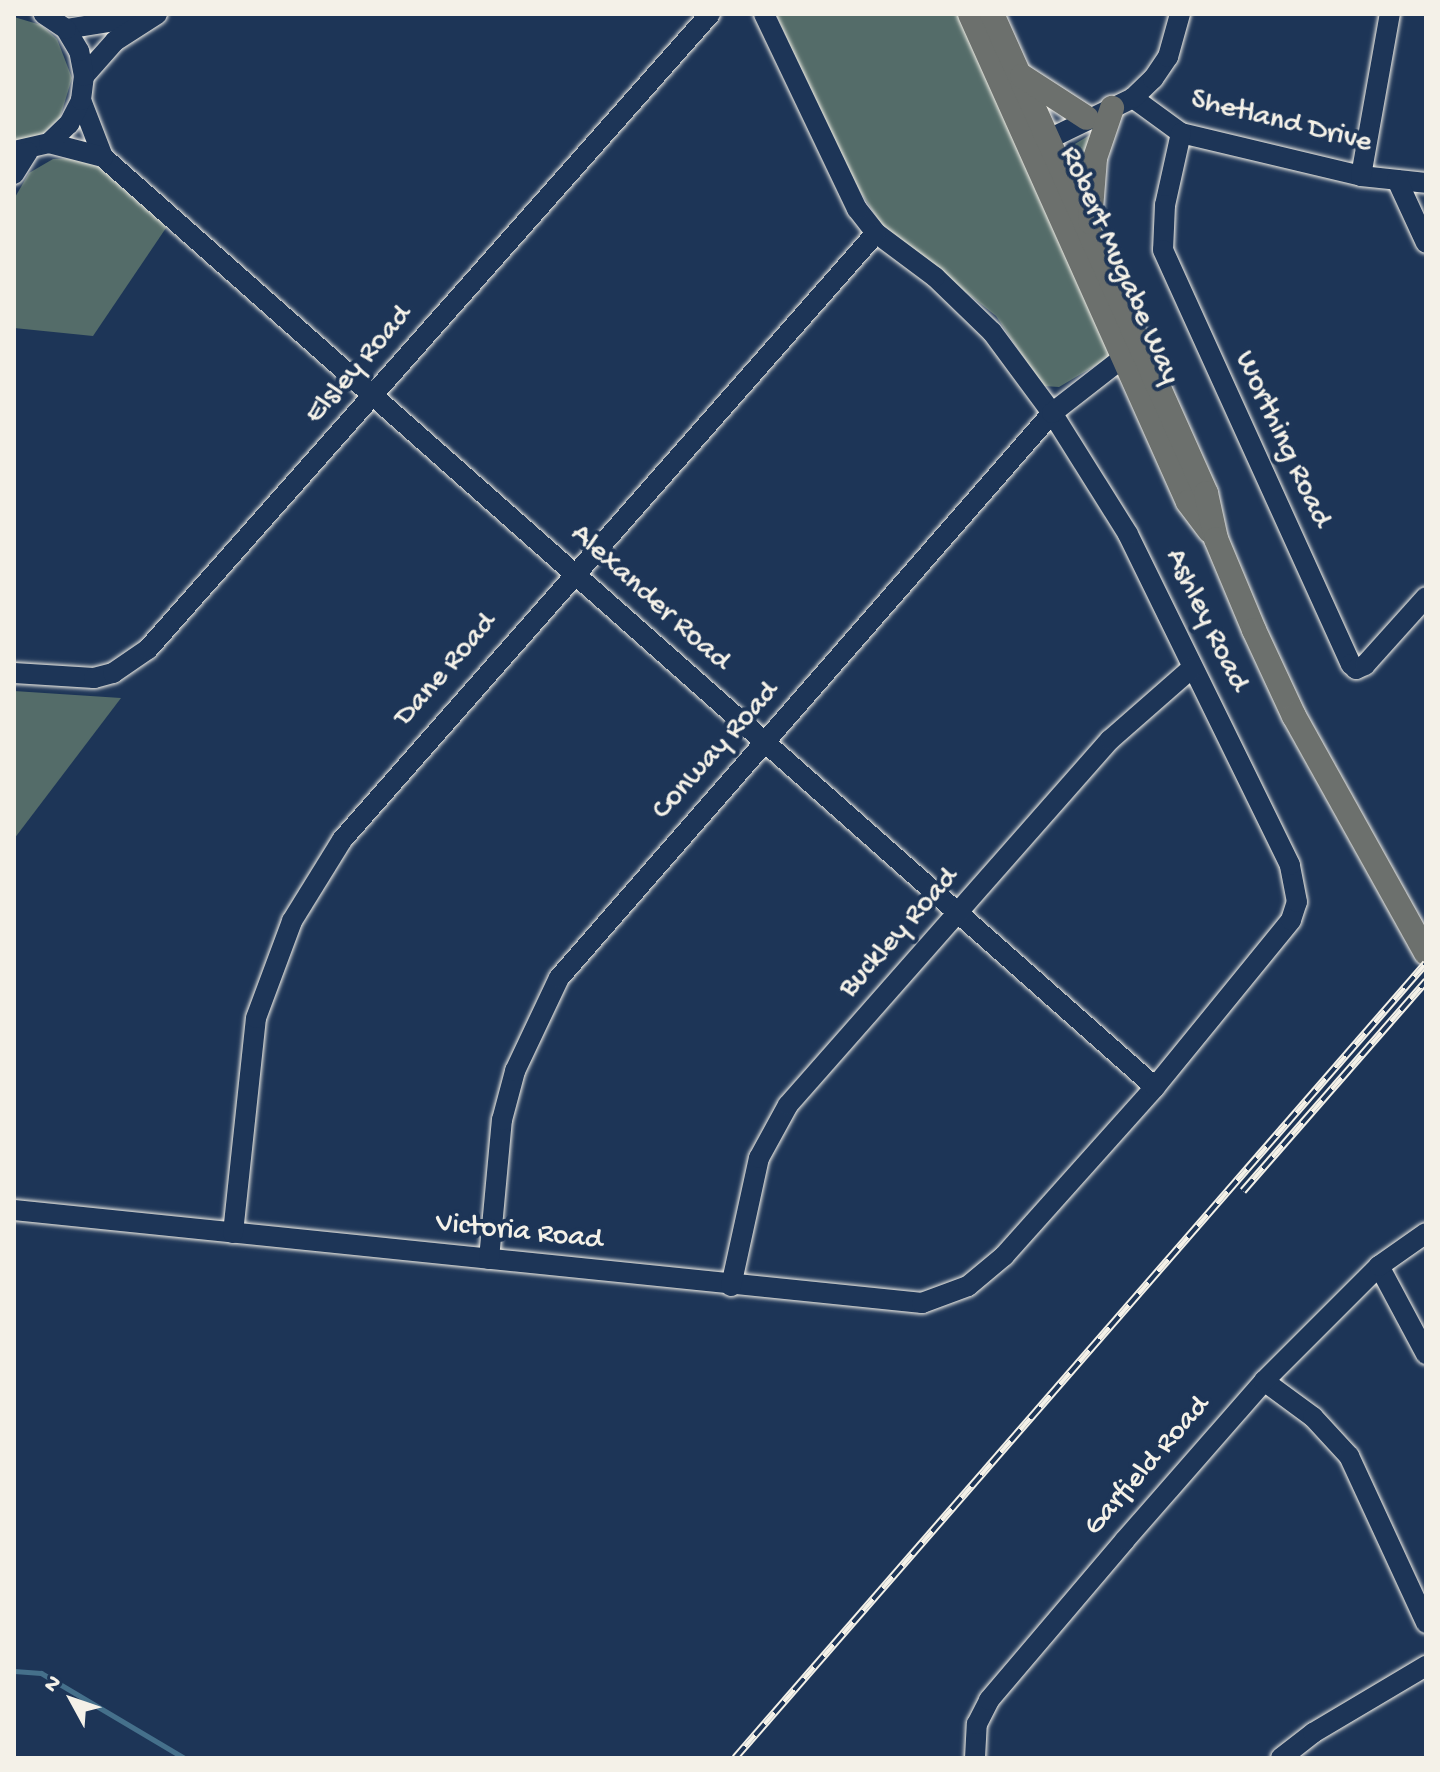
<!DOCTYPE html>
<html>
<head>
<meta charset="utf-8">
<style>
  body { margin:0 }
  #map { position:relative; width:1440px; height:1772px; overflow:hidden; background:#1d3557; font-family:"Gochi Hand",sans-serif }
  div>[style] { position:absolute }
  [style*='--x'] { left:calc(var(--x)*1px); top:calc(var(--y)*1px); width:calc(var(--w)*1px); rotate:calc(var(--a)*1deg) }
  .green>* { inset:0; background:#546c69 }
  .stream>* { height:5px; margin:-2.5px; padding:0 2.5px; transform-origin:2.5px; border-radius:2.5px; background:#45708b }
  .roads { filter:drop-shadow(0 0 2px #f4f1e8) drop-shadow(0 0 2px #f4f1e8) }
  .minor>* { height:20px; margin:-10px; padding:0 10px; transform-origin:10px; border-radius:10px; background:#1d3557 }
  .major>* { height:24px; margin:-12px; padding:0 12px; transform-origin:12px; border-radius:12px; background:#6c706d }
  .rail>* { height:8px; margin-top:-4px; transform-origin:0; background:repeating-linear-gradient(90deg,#1d3557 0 15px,#f4f1e8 0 30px); box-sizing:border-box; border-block:2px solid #f4f1e8 }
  span { translate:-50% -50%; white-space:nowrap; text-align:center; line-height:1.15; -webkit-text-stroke:8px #1d3557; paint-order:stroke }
  .street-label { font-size:30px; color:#f4f1e8 }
  .frame { position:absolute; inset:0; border:16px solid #f4f1e8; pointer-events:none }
  .north { position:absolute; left:32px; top:1660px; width:80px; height:80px; -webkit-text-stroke:6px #1d3557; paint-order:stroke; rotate:310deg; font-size:22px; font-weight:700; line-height:32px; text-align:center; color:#f4f1e8 }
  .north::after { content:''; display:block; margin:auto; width:28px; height:36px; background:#f4f1e8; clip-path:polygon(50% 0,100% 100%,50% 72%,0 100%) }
</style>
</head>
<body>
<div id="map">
  <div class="green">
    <div style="clip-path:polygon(776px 14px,957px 14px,1110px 357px,1059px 387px,1043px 386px,996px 316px,882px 225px,845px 168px)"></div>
    <div style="clip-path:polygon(14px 17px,41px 25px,57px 39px,72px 78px,60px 118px,44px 133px,14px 144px)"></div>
    <div style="clip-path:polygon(1095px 132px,1085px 206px,1063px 151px)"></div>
    <div style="clip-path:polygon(76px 158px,104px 168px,168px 225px,93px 336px,14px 328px,14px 199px,29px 173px,53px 159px)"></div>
    <div style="clip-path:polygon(14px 691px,121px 698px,14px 839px)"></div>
  </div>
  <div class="stream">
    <div style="--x:14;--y:1671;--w:27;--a:4"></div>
    <div style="--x:41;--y:1673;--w:166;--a:30.7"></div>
  </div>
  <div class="roads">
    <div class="minor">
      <div style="--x:66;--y:29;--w:80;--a:-9.3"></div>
      <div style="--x:84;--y:76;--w:47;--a:-48.5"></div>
      <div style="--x:115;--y:41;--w:50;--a:-32.7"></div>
      <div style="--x:1133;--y:98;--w:59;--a:36.1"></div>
      <div style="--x:1181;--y:133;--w:185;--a:13.4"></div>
      <div style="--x:1361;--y:176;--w:65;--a:6.1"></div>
      <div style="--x:81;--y:100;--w:61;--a:68.9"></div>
      <div style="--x:103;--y:157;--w:1404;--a:41.48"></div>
      <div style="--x:1181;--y:133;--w:74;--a:102.5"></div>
      <div style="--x:1165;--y:205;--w:45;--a:92.5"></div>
      <div style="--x:1163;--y:250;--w:455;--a:65.6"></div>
      <div style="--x:1351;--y:664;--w:7;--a:45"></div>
      <div style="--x:1356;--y:669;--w:10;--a:-24"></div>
      <div style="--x:1365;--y:665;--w:91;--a:-48.1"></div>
      <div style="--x:1049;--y:139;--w:93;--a:-26"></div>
      <div style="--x:1133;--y:98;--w:28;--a:-44"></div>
      <div style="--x:1153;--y:79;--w:27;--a:-56"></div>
      <div style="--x:1168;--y:57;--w:45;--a:-74.4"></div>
      <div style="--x:49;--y:143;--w:56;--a:14.5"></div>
      <div style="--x:14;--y:151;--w:36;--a:-13"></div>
      <div style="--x:49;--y:143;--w:28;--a:-44"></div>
      <div style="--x:69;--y:124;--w:27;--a:-63"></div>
      <div style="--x:81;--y:100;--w:24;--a:-83"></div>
      <div style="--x:84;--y:76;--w:25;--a:-101"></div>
      <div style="--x:79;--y:51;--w:26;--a:-121"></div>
      <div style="--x:66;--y:29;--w:27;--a:-146"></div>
      <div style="--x:14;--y:174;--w:26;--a:-58"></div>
      <div style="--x:1361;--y:176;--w:165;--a:-79.9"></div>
      <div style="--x:1397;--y:180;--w:69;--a:65.3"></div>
      <div style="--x:14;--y:673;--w:80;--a:3.6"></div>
      <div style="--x:94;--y:678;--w:20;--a:-15"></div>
      <div style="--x:113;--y:673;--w:42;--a:-34.4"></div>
      <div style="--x:148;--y:649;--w:848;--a:-48.49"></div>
      <div style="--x:14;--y:1210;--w:913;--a:5.85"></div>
      <div style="--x:922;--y:1303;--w:49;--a:-20.3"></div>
      <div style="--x:968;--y:1286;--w:47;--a:-39.8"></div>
      <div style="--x:1004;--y:1256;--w:227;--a:-48.2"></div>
      <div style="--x:1155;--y:1087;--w:215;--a:-50.8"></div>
      <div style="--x:1291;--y:920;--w:19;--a:-72"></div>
      <div style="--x:1297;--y:902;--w:38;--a:-101"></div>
      <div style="--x:1290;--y:865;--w:369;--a:-116.1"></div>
      <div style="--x:1128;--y:534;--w:143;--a:-122.1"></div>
      <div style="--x:1052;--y:413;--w:101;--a:-126.5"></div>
      <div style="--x:992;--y:332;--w:79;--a:-136"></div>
      <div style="--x:935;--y:277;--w:74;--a:-143.3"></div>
      <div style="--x:876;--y:233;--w:31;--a:-128"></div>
      <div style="--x:857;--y:209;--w:216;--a:-115.5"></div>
      <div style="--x:233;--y:1233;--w:216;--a:-83.9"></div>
      <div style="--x:256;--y:1018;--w:103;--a:-69.6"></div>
      <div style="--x:292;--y:921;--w:95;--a:-58.3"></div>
      <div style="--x:342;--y:840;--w:808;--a:-48.66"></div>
      <div style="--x:489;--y:1259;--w:140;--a:-84.7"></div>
      <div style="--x:502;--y:1120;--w:51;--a:-75.1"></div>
      <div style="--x:515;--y:1071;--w:103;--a:-64.7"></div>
      <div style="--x:559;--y:978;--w:750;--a:-48.89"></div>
      <div style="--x:1052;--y:413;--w:91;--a:-37.9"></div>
      <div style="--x:1379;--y:1266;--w:100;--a:61.9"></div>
      <div style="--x:731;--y:1286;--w:131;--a:-77.7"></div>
      <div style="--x:759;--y:1158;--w:60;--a:-61.3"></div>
      <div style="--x:788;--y:1105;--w:487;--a:-48.6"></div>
      <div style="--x:1110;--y:740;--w:109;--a:-41.3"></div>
      <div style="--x:1264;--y:1381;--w:61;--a:36.3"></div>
      <div style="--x:1313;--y:1417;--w:53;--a:47.3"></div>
      <div style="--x:1349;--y:1456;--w:184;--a:65.2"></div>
      <div style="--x:975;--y:1758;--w:34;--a:-87"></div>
      <div style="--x:977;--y:1724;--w:27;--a:-63"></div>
      <div style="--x:989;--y:1700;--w:210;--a:-49.6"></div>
      <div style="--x:1125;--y:1540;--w:211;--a:-48.8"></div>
      <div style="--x:1264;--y:1381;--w:163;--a:-45"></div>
      <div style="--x:1379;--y:1266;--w:57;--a:-35.1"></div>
      <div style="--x:1281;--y:1758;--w:41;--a:-38"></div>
      <div style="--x:1313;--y:1733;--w:131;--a:-30.7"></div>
    </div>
    <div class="major">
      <div style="--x:970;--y:14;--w:534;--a:65.93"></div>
      <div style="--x:1188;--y:502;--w:36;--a:53"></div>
      <div style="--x:992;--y:14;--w:525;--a:65.93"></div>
      <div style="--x:1206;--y:493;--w:47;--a:77.7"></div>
      <div style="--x:1216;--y:539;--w:99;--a:67.3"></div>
      <div style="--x:1254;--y:630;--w:95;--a:65.1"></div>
      <div style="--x:1294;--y:716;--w:271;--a:60.9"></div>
      <div style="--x:1022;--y:76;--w:77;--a:32.9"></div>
      <div style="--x:1090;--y:222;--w:64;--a:-85.5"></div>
      <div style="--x:1095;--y:158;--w:53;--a:-71.2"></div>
    </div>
  </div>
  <div class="rail">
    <div style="--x:1243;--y:1191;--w:279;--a:-48.9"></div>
    <div style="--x:735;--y:1758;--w:1053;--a:-49"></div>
  </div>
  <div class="street-label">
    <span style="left:1281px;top:123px;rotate:14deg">Shetland Drive</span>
    <span style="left:1118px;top:266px;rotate:66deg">Robert Mugabe Way</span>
    <span style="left:360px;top:366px;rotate:-49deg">Elsley Road</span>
    <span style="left:1281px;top:440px;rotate:65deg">Worthing Road</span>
    <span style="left:649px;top:599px;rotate:42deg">Alexander Road</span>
    <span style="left:1205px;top:621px;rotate:64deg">Ashley Road</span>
    <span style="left:447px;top:671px;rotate:-49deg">Dane Road</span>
    <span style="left:717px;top:752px;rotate:-48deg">Conway Road</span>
    <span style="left:900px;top:934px;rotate:-48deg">Buckley Road</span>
    <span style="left:519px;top:1233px;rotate:6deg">Victoria Road</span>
    <span style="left:1148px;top:1467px;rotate:-49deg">Garfield Road</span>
  </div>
  <div class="frame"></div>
  <div class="north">N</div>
</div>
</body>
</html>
